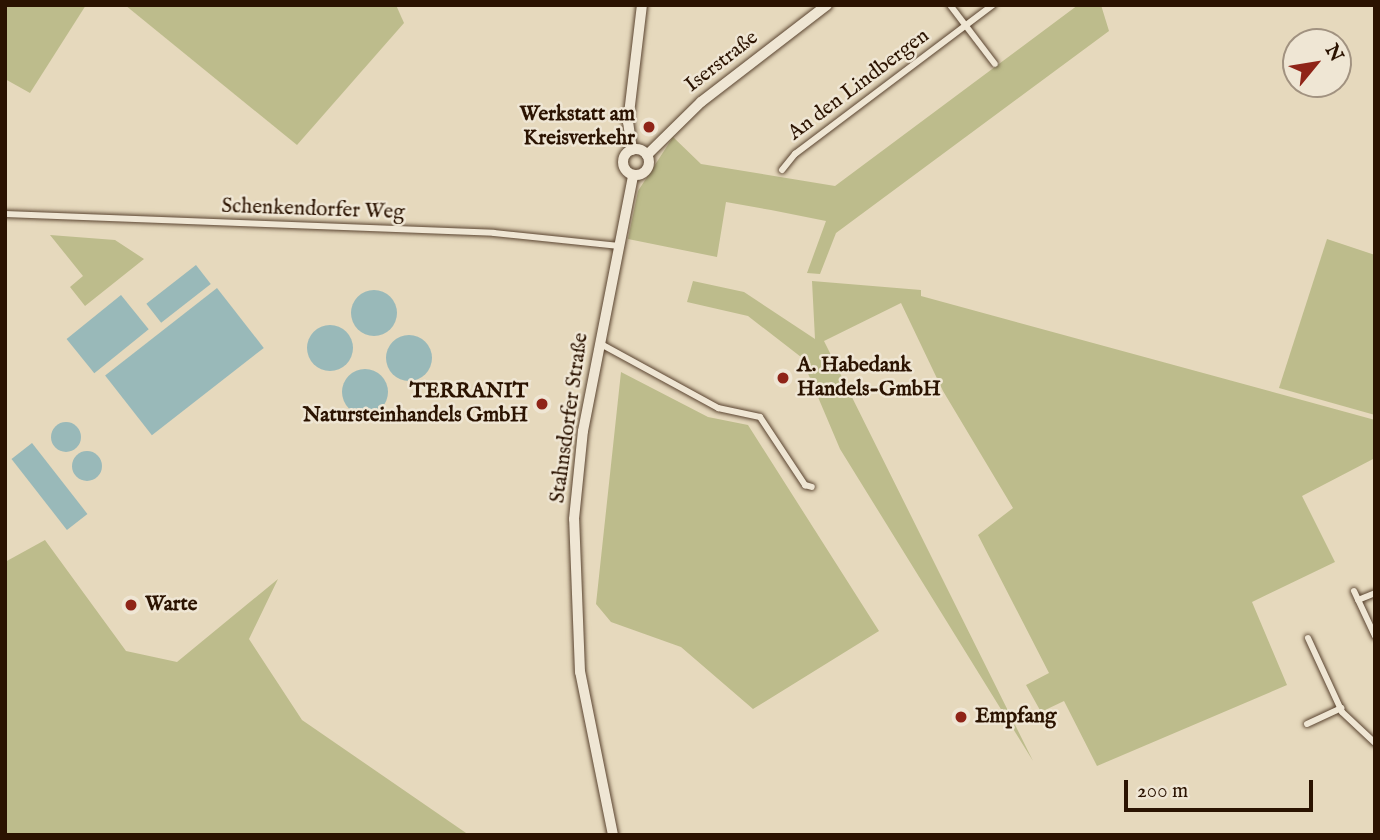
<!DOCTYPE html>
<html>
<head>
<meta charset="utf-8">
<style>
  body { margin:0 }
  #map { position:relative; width:1380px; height:840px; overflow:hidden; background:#e6d9bd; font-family:"IM FELL English",serif }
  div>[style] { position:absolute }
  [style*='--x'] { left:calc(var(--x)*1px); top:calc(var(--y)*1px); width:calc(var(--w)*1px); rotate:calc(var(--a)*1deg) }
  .green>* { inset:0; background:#bdbc8c }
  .water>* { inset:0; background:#99b9b9; transform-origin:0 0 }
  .round { border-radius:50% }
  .roads { filter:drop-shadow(0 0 2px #5a4430) drop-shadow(0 0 2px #5a4430) }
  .street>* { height:6px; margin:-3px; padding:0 3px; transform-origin:3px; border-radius:3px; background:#efe6d4 }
  .secondary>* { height:10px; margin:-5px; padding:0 5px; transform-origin:5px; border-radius:5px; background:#efe6d4 }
  .secondary>.ring { margin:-5px; padding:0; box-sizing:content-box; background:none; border:10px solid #efe6d4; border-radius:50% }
  .dots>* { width:19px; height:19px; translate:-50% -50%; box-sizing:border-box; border:4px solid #efe6d4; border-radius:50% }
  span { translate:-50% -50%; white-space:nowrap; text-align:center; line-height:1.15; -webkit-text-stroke:5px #efe6d4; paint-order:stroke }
  .street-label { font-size:21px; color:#2b1301 }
  .poi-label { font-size:21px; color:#2b1301; font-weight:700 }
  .right { translate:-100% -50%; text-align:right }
  .left { translate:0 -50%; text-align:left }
  .frame { position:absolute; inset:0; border:7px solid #2b1301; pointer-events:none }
  .north { position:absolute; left:1282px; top:28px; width:70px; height:70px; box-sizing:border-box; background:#efe6d4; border:2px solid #a19280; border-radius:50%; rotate:60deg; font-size:19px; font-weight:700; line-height:28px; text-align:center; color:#2b1301 }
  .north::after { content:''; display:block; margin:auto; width:24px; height:32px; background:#8f2418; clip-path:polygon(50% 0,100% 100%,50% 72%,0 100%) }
  .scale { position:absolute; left:1124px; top:780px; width:189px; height:32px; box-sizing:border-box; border:4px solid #2b1301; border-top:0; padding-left:9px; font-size:21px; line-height:24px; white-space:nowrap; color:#2b1301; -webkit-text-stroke:5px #efe6d4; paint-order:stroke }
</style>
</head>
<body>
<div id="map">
  <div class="green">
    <div style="clip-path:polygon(5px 5px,86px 5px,30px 93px,5px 79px)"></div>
    <div style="clip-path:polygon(125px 5px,396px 5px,404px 23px,297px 145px)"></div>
    <div style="clip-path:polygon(1078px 5px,1101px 5px,1109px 31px,836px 233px,820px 274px,807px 273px,826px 221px,771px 210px,726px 202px,717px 257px,628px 239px,638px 191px,673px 137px,701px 164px,835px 186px)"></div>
    <div style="clip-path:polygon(50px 235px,115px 240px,144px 259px,85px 306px,70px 287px,83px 276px)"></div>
    <div style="clip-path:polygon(1327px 239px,1375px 255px,1375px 415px,1279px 388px)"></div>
    <div style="clip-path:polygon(693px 281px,744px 292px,815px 339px,812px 281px,921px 290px,921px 296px,1375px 420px,1375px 458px,1302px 496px,1335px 562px,1252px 602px,1287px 685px,1097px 766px,1064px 701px,1041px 712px,1026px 685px,1049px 673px,978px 535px,1013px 508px,943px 391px,901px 303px,824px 341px,1033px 761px,840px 449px,801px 357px,748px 316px,687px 302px)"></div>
    <div style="clip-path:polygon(621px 372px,708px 417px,748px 425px,879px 631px,753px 709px,681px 647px,611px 622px,596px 604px)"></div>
    <div style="clip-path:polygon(45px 540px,126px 651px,177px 662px,278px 579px,249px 639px,302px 720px,469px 835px,5px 835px,5px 562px)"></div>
  </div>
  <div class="water">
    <div style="left:196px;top:265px;width:24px;height:63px;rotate:52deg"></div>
    <div style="left:217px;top:288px;width:76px;height:142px;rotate:52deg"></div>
    <div class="round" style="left:351px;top:290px;width:46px;height:46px"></div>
    <div style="left:121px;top:295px;width:44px;height:70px;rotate:51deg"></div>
    <div class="round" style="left:307px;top:325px;width:46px;height:46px"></div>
    <div class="round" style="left:386px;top:335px;width:46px;height:46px"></div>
    <div class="round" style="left:342px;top:369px;width:46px;height:46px"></div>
    <div class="round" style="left:51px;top:422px;width:30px;height:30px"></div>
    <div style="left:32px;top:443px;width:90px;height:26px;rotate:52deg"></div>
    <div class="round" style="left:72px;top:451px;width:30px;height:30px"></div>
  </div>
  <div class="roads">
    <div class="street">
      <div style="--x:950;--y:5;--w:74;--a:52.7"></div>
      <div style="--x:782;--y:170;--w:21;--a:-51"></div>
      <div style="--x:795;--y:154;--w:248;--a:-37"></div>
      <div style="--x:5;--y:214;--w:489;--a:2.2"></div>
      <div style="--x:494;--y:233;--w:126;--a:5.9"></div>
      <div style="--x:599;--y:343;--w:136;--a:28.6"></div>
      <div style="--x:718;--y:408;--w:43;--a:12.1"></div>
      <div style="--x:760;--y:417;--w:82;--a:56.5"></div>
      <div style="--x:805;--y:485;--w:7;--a:16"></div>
      <div style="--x:1354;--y:591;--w:50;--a:65"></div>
      <div style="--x:1358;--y:600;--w:18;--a:-22"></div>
      <div style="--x:1308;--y:638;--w:81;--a:65.3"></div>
      <div style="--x:1342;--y:712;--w:45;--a:43.2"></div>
      <div style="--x:1307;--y:724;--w:38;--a:-25"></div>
    </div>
    <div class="secondary">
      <div class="ring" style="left:623px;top:149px;width:16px;height:16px"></div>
      <div style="--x:632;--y:150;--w:28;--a:-98"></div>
      <div style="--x:628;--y:122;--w:118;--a:-83.2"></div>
      <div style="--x:647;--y:155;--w:76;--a:-44.5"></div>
      <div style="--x:701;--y:102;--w:159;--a:-37.6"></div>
      <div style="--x:613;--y:835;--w:166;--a:-101.4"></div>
      <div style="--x:580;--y:672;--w:153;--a:-92.2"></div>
      <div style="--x:574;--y:519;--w:88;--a:-84.2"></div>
      <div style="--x:583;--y:431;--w:261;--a:-78.9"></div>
    </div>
  </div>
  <div class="dots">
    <div style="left:649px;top:127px;background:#8f2418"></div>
    <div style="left:783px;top:378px;background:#8f2418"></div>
    <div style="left:542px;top:404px;background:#8f2418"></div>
    <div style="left:131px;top:605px;background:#8f2418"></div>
    <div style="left:961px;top:717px;background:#8f2418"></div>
  </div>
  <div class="street-label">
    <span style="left:722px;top:62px;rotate:-38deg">Iserstraße</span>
    <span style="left:859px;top:85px;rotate:-37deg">An den Lindbergen</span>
    <span style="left:313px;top:210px;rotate:2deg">Schenkendorfer Weg</span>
    <span style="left:570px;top:418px;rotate:-82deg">Stahnsdorfer Straße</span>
  </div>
  <div class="poi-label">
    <span class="right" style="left:635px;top:127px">Werkstatt am<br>Kreisverkehr</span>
    <span class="left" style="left:797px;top:378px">A. Habedank<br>Handels-GmbH</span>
    <span class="right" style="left:528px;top:404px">TERRANIT<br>Natursteinhandels GmbH</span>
    <span class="left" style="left:145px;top:605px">Warte</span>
    <span class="left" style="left:975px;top:717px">Empfang</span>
  </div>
  <div class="frame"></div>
  <div class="north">N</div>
  <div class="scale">200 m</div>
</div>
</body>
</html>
